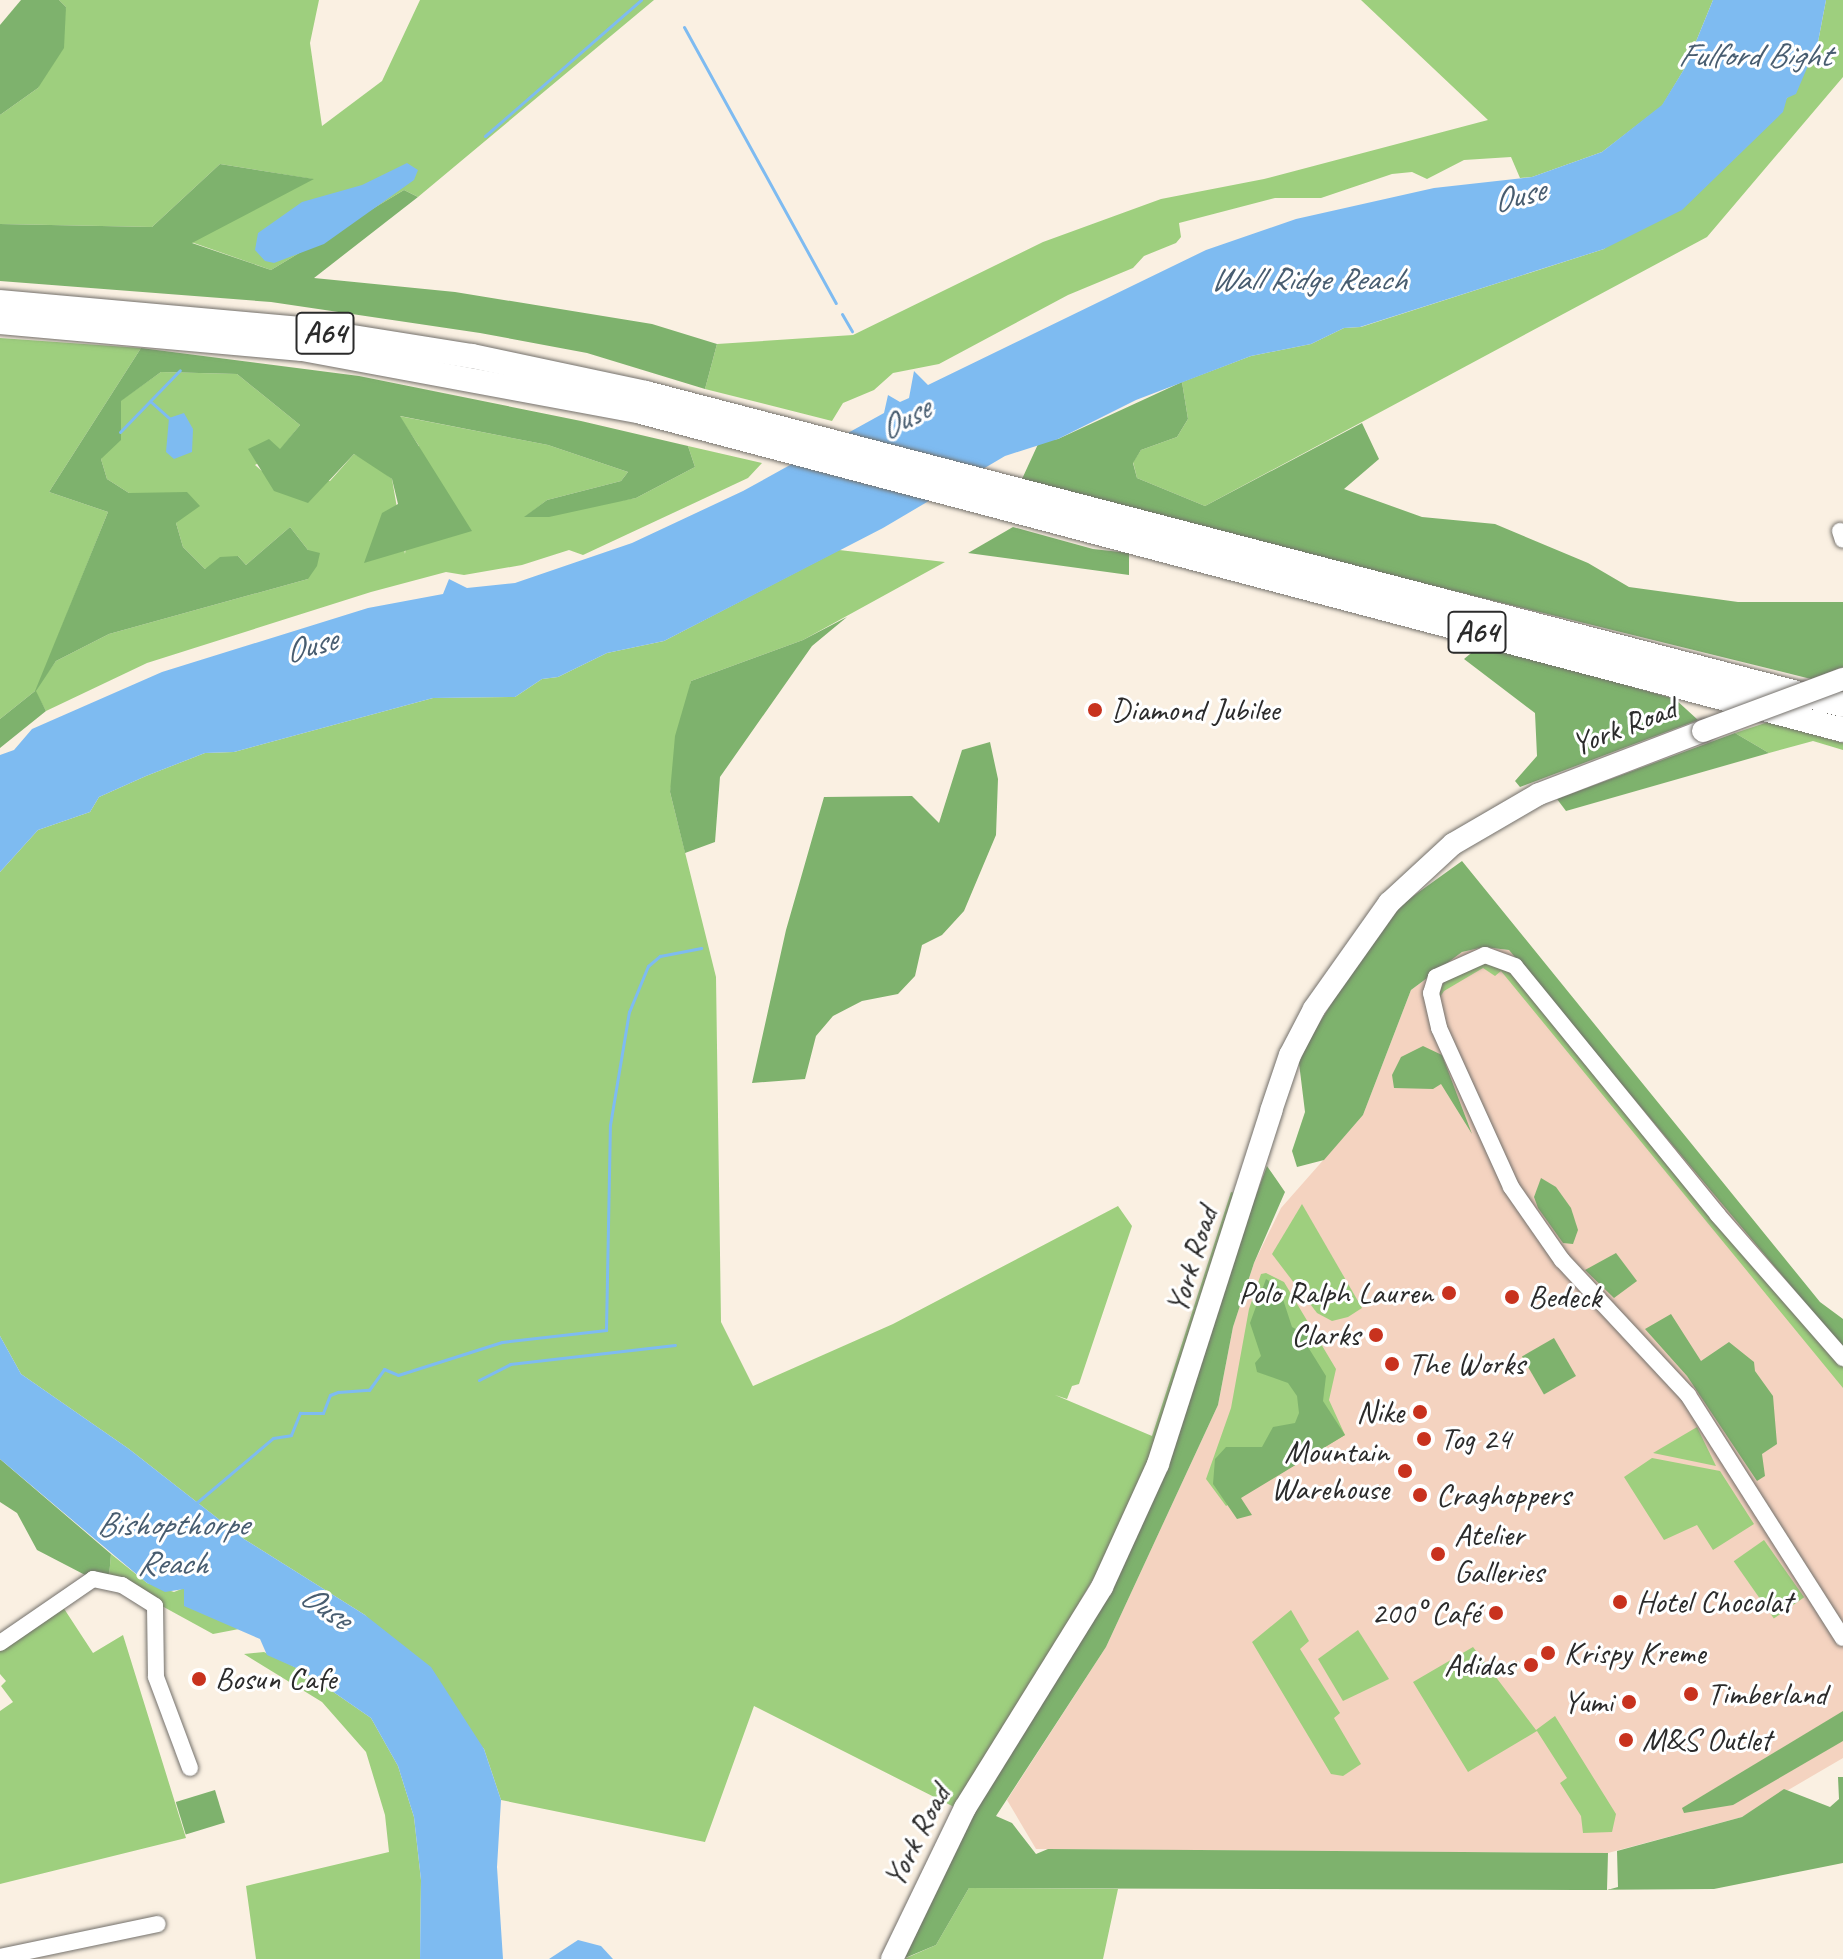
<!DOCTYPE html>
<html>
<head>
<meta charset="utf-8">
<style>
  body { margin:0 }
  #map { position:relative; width:1843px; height:1959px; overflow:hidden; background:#faf0e2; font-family:Caveat,sans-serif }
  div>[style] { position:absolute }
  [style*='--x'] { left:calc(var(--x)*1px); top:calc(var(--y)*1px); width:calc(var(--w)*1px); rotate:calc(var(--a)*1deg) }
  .built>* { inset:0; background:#f4d3c0 }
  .green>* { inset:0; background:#9ecf7e; transform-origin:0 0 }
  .forest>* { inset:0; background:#7eb26d; transform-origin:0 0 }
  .water>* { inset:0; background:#7ebbf1 }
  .stream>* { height:3px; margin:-1.5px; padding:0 1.5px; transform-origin:1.5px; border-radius:1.5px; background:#7ebbf1 }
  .roads { filter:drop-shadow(0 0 2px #73706b) drop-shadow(0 0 2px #73706b) }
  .minor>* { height:16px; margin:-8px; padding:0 8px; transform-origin:8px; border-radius:8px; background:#fff }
  .major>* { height:22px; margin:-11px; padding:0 11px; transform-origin:11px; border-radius:11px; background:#fff }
  .highway>* { height:24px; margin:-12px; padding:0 12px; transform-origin:12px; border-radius:12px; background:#fff }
  .bridges { filter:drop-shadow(0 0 2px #73706b) drop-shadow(0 0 2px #73706b) }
  .major-bridge>* { height:22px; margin:-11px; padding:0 11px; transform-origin:11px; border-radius:11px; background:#fff }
  .dots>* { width:22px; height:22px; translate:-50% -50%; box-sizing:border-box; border:4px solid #fff; border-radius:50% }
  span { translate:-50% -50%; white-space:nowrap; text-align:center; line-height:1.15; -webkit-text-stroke:6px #fff; paint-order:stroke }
  .shield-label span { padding:2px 6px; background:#fff; border:2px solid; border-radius:6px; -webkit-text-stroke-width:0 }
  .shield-label { font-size:30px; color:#2b2b2b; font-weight:700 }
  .poi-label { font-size:32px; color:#2b2b2b }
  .left { translate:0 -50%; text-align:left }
  .right { translate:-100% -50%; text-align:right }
  .street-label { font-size:32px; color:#2b2b2b }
  .water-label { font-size:34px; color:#485d70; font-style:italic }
</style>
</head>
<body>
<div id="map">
  <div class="built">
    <div style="clip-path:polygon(1484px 947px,1509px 950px,1530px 970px,1843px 1348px,1843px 1758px,1742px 1817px,1608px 1853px,1036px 1849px,1007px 1800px,1106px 1647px,1218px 1405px,1233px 1327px,1254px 1263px,1281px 1208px,1363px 1115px,1411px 990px,1462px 952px)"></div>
  </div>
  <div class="green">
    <div style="clip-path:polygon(59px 0,319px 0,310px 43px,322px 126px,382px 81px,420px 0,654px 0,418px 197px,404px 190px,271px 270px,191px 242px,312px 179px,220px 164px,152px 227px,0 224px,0 115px,38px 88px,66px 7px)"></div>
    <div style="clip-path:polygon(1361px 0,1713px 0,1686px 66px,1662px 106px,1602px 152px,1532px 177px,1520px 178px,1511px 157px,1464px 160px,1427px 179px,1412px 172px,1392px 174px,1321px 198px,1275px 198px,1179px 223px,1181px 237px,1176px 243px,1144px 256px,1133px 268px,1068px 295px,939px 364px,893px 373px,874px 390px,843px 403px,832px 421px,705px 389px,717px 344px,853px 335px,1043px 242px,1161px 199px,1264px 179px,1488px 120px)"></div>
    <div style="clip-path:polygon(1826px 0,1843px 0,1843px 77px,1707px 237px,1205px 506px,1137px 478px,1133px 462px,1141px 450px,1177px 437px,1188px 419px,1182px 382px,1251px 356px,1311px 344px,1344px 328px,1361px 327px,1604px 249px,1787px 98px,1818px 42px)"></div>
    <div style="clip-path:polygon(0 338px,141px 348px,49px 492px,108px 512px,38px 686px,56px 661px,109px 634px,308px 579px,308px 550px,290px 527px,246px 565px,238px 556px,205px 569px,183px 547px,176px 523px,188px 493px,129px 493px,107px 479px,101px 459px,120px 417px,120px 401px,161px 372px,237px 374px,300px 425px,280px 450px,255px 465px,271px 479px,330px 481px,354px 454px,370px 462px,392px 479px,405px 554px,419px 446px,399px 416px,548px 445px,628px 472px,621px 481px,547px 500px,525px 517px,636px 498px,695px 467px,688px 446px,762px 463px,748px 478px,583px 555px,569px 550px,522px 565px,464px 575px,446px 572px,371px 592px,147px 663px,46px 711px,35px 691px,0 719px)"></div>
    <div style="clip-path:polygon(839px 550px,945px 562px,803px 640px,691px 681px,670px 792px,716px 977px,721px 1322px,753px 1386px,893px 1324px,1118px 1206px,1132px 1226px,1079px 1384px,1072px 1386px,1067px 1399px,1055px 1395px,1152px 1436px,1231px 1192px,1243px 1195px,1213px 1263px,1129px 1518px,958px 1809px,754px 1706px,705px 1842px,501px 1800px,484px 1749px,365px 1615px,244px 1539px,129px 1449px,21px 1374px,0 1336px,0 872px,38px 830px,90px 812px,99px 797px,146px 776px,205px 753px,234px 752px,433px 698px,515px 697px,542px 679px,558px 677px,607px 653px,664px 641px)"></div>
    <div style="clip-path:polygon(1768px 722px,1843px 743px,1843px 750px,1813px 741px,1769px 753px,1735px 733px)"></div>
    <div style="clip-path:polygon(1491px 962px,1517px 975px,1718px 1225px,1843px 1367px,1843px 1388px,1501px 971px,1495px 976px,1483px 968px,1444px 991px,1436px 1003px,1444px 981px,1467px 966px)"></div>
    <div style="clip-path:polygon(1302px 1204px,1362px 1308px,1348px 1317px,1332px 1321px,1317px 1313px,1272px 1254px)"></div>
    <div style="clip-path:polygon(1266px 1273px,1284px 1282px,1336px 1369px,1329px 1400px,1345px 1435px,1226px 1506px,1206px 1479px,1231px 1408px,1249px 1309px,1261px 1274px)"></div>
    <div style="clip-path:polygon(1697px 1427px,1716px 1466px,1653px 1453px)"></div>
    <div style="clip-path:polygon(1652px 1458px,1720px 1471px,1754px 1524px,1713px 1550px,1697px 1525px,1664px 1540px,1624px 1477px)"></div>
    <div style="left:1764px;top:1540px;width:70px;height:37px;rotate:55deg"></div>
    <div style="clip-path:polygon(111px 1554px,147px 1583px,174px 1592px,184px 1588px,184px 1601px,239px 1629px,213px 1634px,109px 1577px)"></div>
    <div style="clip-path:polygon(61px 1604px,93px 1653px,123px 1635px,186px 1838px,0 1884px,0 1711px,13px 1702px,1px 1686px,6px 1681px,0 1674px,0 1651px)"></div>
    <div style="clip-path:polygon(1291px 1610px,1309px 1641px,1300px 1649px,1340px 1713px,1334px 1718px,1361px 1764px,1343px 1776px,1331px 1774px,1252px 1642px)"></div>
    <div style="clip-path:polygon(1358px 1630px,1389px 1679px,1343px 1701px,1318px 1659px)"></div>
    <div style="clip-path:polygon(1473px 1647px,1536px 1730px,1555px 1716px,1616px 1814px,1612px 1832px,1583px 1833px,1581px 1816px,1560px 1783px,1567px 1778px,1537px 1731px,1468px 1772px,1413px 1682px)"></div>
    <div style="clip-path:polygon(264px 1652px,303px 1671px,371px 1718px,398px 1766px,414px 1817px,421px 1880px,420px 1959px,256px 1959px,246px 1886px,389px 1852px,385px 1815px,366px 1752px,322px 1702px,244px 1654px)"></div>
    <div style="clip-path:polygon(969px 1888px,1118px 1889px,1103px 1959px,904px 1959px,936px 1945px)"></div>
  </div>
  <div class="forest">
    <div style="clip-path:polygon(21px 0,59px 0,66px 7px,64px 48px,38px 88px,0 115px,0 25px)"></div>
    <div style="clip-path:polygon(220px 164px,314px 179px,192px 243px,271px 270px,404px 190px,418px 197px,314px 278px,455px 292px,652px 324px,717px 344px,705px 389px,587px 353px,480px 333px,271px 302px,0 281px,0 224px,152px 227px)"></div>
    <div style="clip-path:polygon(141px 348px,359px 376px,581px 421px,688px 446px,695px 467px,636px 498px,549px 517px,524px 517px,547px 500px,621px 481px,628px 472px,548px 445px,400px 416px,472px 531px,364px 563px,382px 513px,398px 504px,392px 479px,354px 454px,308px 503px,274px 491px,248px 449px,269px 439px,280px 449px,300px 425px,237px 374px,161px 372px,121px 401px,121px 440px,101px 459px,107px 479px,129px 493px,187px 492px,200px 506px,176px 523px,183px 547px,205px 569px,220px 557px,238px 556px,246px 565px,290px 527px,308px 550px,320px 553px,317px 566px,308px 579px,109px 634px,56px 661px,36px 691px,46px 711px,0 748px,0 719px,35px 691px,108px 512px,49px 492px)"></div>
    <div style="clip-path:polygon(1182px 382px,1188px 419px,1177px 437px,1141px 450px,1133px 463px,1137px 478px,1205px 506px,1362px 423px,1379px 459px,1344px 489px,1422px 517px,1495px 524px,1588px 563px,1629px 587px,1738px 602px,1843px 602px,1843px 667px,1811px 679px,1194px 527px,1022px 479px,1039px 442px,1058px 439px)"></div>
    <div style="clip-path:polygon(1013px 527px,1093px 549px,1129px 553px,1129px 575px,968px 553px)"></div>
    <div style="clip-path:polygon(847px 617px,812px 646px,720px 777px,715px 842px,685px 853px,670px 792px,675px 736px,691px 681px,803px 640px)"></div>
    <div style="clip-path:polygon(1482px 644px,1675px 699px,1698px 720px,1520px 787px,1515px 781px,1537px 756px,1535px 713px,1464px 659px)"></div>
    <div style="clip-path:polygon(1735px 733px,1769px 753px,1566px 811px,1557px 799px)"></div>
    <div style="clip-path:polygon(990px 742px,998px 779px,996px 835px,964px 911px,942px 935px,922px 945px,915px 976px,898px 994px,862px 1001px,833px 1016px,816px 1036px,805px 1079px,752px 1083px,786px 930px,824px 797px,912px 796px,939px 823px,962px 750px)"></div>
    <div style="clip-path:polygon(1462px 861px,1820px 1302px,1843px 1319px,1843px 1348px,1509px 950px,1484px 947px,1462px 952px,1411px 990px,1363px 1115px,1324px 1160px,1297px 1167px,1292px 1151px,1305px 1112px,1299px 1063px,1310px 1038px,1369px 943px,1405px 902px)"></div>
    <div style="clip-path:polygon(1423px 1046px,1442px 1055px,1472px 1134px,1441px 1084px,1433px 1089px,1394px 1088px,1392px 1075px,1401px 1057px)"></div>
    <div style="clip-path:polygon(1267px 1166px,1285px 1192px,1254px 1263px,1233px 1327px,1218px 1405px,1106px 1647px,996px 1816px,1012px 1823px,1036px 1854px,1048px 1849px,1608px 1853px,1607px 1890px,1618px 1887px,1617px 1851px,1742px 1817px,1784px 1789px,1830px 1807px,1839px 1799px,1838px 1777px,1843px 1777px,1843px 1863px,1714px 1889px,1576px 1890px,969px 1888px,936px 1945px,905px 1958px,966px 1826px,1103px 1601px)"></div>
    <div style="clip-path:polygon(1541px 1178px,1556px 1187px,1571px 1208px,1578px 1230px,1573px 1244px,1563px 1243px,1538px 1208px,1534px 1197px)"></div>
    <div style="clip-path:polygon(1616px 1253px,1637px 1281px,1614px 1298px,1585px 1270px)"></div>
    <div style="clip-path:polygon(1266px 1279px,1279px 1287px,1292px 1327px,1312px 1338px,1308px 1347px,1326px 1376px,1323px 1401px,1345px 1435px,1241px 1498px,1252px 1515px,1237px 1519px,1213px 1484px,1215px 1459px,1226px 1447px,1262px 1447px,1273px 1427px,1295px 1423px,1299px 1413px,1297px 1396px,1288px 1383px,1257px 1372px,1255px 1363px,1261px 1356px,1250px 1323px)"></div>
    <div style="clip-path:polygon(1671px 1314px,1701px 1361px,1729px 1342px,1754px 1362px,1755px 1371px,1773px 1396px,1777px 1444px,1762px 1454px,1765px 1476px,1757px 1481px,1687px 1376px,1645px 1329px)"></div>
    <div style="left:1554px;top:1338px;width:44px;height:37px;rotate:60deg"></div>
    <div style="clip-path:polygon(0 1459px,111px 1554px,109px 1577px,89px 1577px,37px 1550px,17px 1513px,0 1502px)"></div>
    <div style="clip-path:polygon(1843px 1711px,1843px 1741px,1733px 1805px,1684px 1813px,1682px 1808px)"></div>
    <div style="left:215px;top:1790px;width:34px;height:41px;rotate:73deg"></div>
  </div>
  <div class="water">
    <div style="clip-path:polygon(1713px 0,1826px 0,1818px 42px,1796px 94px,1787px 98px,1783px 112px,1682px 210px,1604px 249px,1360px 327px,1344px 328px,1311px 344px,1251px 356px,1136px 400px,1058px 439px,1005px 456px,883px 528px,664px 641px,607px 653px,558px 677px,542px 679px,515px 697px,433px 698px,234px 752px,205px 753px,146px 776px,99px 797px,90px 812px,38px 830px,0 872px,0 755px,14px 750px,32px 729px,162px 672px,368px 608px,443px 594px,449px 579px,467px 588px,515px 583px,632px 543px,743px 491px,884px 413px,888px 395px,900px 402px,909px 398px,914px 371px,928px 385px,1206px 250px,1296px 219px,1434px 188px,1532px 177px,1602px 152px,1662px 105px,1686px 66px)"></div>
    <div style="clip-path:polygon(407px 163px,418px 170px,414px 180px,324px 244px,274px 263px,265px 261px,255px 250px,258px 233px,302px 202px,362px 185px)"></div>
    <div style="clip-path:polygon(184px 413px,193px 429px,192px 452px,174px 459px,166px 452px,169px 418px)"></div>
    <div style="clip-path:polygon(0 1336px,21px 1374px,129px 1449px,244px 1539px,365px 1615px,431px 1667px,484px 1749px,501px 1800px,497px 1867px,503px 1959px,420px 1959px,421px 1880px,414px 1817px,398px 1766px,371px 1718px,303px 1671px,267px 1655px,260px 1639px,184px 1606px,184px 1589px,165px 1592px,147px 1583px,0 1459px)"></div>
    <div style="clip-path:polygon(578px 1940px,601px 1946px,613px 1959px,549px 1959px)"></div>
  </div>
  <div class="stream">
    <div style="--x:684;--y:27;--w:315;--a:61.2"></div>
    <div style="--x:485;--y:136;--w:207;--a:-41.1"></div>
    <div style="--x:842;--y:314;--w:20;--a:60"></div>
    <div style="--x:150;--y:401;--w:25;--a:42"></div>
    <div style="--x:120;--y:432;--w:86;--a:-45.9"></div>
    <div style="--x:479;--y:1380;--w:35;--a:-27"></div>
    <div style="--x:510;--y:1364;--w:166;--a:-6.6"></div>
    <div style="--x:195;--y:1504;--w:102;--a:-40.2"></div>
    <div style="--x:273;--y:1438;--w:18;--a:-9"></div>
    <div style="--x:291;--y:1435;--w:24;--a:-68"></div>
    <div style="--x:300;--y:1413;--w:23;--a:0"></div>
    <div style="--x:323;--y:1413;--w:19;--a:-69"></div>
    <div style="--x:330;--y:1395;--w:9;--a:-21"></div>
    <div style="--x:338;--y:1392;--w:31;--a:-4"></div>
    <div style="--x:369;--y:1390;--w:26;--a:-54"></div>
    <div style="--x:384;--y:1369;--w:15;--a:23"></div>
    <div style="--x:398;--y:1375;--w:109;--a:-17.6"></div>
    <div style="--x:502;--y:1342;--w:105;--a:-6.6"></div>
    <div style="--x:606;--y:1330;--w:205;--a:-88.9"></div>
    <div style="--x:610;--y:1125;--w:115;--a:-80.5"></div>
    <div style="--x:629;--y:1012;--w:50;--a:-67.6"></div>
    <div style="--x:648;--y:966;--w:16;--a:-40"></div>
    <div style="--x:660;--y:956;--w:42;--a:-11"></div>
  </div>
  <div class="roads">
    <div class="minor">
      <div style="--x:1840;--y:531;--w:9;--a:72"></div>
      <div style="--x:1843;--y:1358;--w:190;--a:-131.2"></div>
      <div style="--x:1718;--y:1215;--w:321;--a:-129.2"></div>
      <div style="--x:1515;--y:966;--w:32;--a:-160"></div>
      <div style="--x:1485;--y:955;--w:54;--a:155.8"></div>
      <div style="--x:1436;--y:977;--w:17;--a:107"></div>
      <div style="--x:1431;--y:993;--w:36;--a:77"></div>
      <div style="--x:1439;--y:1028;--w:175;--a:65.6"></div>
      <div style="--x:1511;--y:1187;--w:89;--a:55.1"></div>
      <div style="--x:1562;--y:1260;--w:185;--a:47"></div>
      <div style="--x:1688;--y:1395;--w:288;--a:57.5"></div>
      <div style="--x:0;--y:1643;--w:113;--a:-34.5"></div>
      <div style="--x:93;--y:1579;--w:30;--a:12"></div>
      <div style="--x:122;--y:1585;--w:39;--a:32"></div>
      <div style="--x:155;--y:1606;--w:71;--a:89.2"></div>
      <div style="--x:156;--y:1677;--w:97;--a:69.5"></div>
      <div style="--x:0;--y:1957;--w:161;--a:-11.8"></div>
    </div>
    <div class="major">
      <div style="--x:892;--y:1959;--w:168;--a:-64.2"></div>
      <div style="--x:965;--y:1808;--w:260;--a:-58.2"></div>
      <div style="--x:1102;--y:1587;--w:135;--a:-65.5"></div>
      <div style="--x:1158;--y:1464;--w:371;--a:-72.2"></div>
      <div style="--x:1271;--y:1111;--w:59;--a:-71.3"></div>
      <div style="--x:1290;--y:1055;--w:52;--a:-62.4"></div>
      <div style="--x:1314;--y:1009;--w:130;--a:-54.7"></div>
      <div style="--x:1389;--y:903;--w:87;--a:-42.7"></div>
      <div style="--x:1453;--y:844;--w:99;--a:-30.2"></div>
      <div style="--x:1539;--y:794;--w:176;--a:-21"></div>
    </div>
    <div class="highway">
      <div style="--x:0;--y:302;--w:304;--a:5.1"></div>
      <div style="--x:303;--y:329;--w:171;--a:9.1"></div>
      <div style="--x:472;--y:356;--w:178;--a:12"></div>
      <div style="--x:646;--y:393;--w:1237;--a:14.61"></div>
      <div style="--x:0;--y:322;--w:303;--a:5.1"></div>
      <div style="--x:302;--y:349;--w:345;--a:10.5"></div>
      <div style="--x:641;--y:412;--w:1243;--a:14.82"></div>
    </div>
  </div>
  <div class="bridges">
    <div class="major-bridge">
      <div style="--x:1703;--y:731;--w:149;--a:-20.4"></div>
    </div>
  </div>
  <div class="dots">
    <div style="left:1095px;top:710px;background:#c8321e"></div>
    <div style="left:1449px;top:1293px;background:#c8321e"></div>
    <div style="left:1512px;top:1297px;background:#c8321e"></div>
    <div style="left:1376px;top:1335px;background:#c8321e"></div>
    <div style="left:1392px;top:1364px;background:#c8321e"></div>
    <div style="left:1420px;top:1412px;background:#c8321e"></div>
    <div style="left:1424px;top:1439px;background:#c8321e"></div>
    <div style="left:1405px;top:1471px;background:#c8321e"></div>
    <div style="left:1420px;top:1495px;background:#c8321e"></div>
    <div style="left:1438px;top:1554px;background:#c8321e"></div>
    <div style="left:1620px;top:1602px;background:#c8321e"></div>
    <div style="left:1496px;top:1613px;background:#c8321e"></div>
    <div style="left:1548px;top:1653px;background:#c8321e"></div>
    <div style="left:1531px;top:1665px;background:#c8321e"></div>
    <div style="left:199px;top:1679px;background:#c8321e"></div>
    <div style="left:1691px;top:1694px;background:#c8321e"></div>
    <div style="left:1629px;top:1702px;background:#c8321e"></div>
    <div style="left:1626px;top:1740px;background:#c8321e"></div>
  </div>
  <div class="shield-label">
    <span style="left:325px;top:333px">A64</span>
    <span style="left:1477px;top:632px">A64</span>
  </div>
  <div class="poi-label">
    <span class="left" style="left:1111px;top:710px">Diamond Jubilee</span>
    <span class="right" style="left:1433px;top:1293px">Polo Ralph Lauren</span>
    <span class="left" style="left:1528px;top:1297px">Bedeck</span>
    <span class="right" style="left:1360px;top:1335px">Clarks</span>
    <span class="left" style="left:1408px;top:1364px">The Works</span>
    <span class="right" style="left:1404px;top:1412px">Nike</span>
    <span class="left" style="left:1440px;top:1439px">Tog 24</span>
    <span class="right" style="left:1389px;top:1471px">Mountain<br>Warehouse</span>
    <span class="left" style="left:1436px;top:1495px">Craghoppers</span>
    <span class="left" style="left:1454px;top:1554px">Atelier<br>Galleries</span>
    <span class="left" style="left:1636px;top:1602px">Hotel Chocolat</span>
    <span class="right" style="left:1480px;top:1613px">200° Café</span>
    <span class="left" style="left:1564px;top:1653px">Krispy Kreme</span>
    <span class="right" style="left:1515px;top:1665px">Adidas</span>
    <span class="left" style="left:215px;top:1679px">Bosun Cafe</span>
    <span class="left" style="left:1707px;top:1694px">Timberland</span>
    <span class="right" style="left:1613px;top:1702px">Yumi</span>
    <span class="left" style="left:1642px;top:1740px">M&amp;S Outlet</span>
  </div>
  <div class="street-label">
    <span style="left:1624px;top:727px;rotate:-21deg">York Road</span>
    <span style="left:1192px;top:1260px;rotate:-73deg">York Road</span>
    <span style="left:917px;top:1836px;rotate:-63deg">York Road</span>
  </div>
  <div class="water-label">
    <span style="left:1754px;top:55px">Fulford Bight</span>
    <span style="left:1518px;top:195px;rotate:-15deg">Ouse</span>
    <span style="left:1308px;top:279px">Wall Ridge Reach</span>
    <span style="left:904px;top:418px;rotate:-29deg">Ouse</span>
    <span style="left:310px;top:645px;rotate:-16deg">Ouse</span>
    <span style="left:172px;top:1543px">Bishopthorpe<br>Reach</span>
    <span style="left:326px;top:1606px;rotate:34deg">Ouse</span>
  </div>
</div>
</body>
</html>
